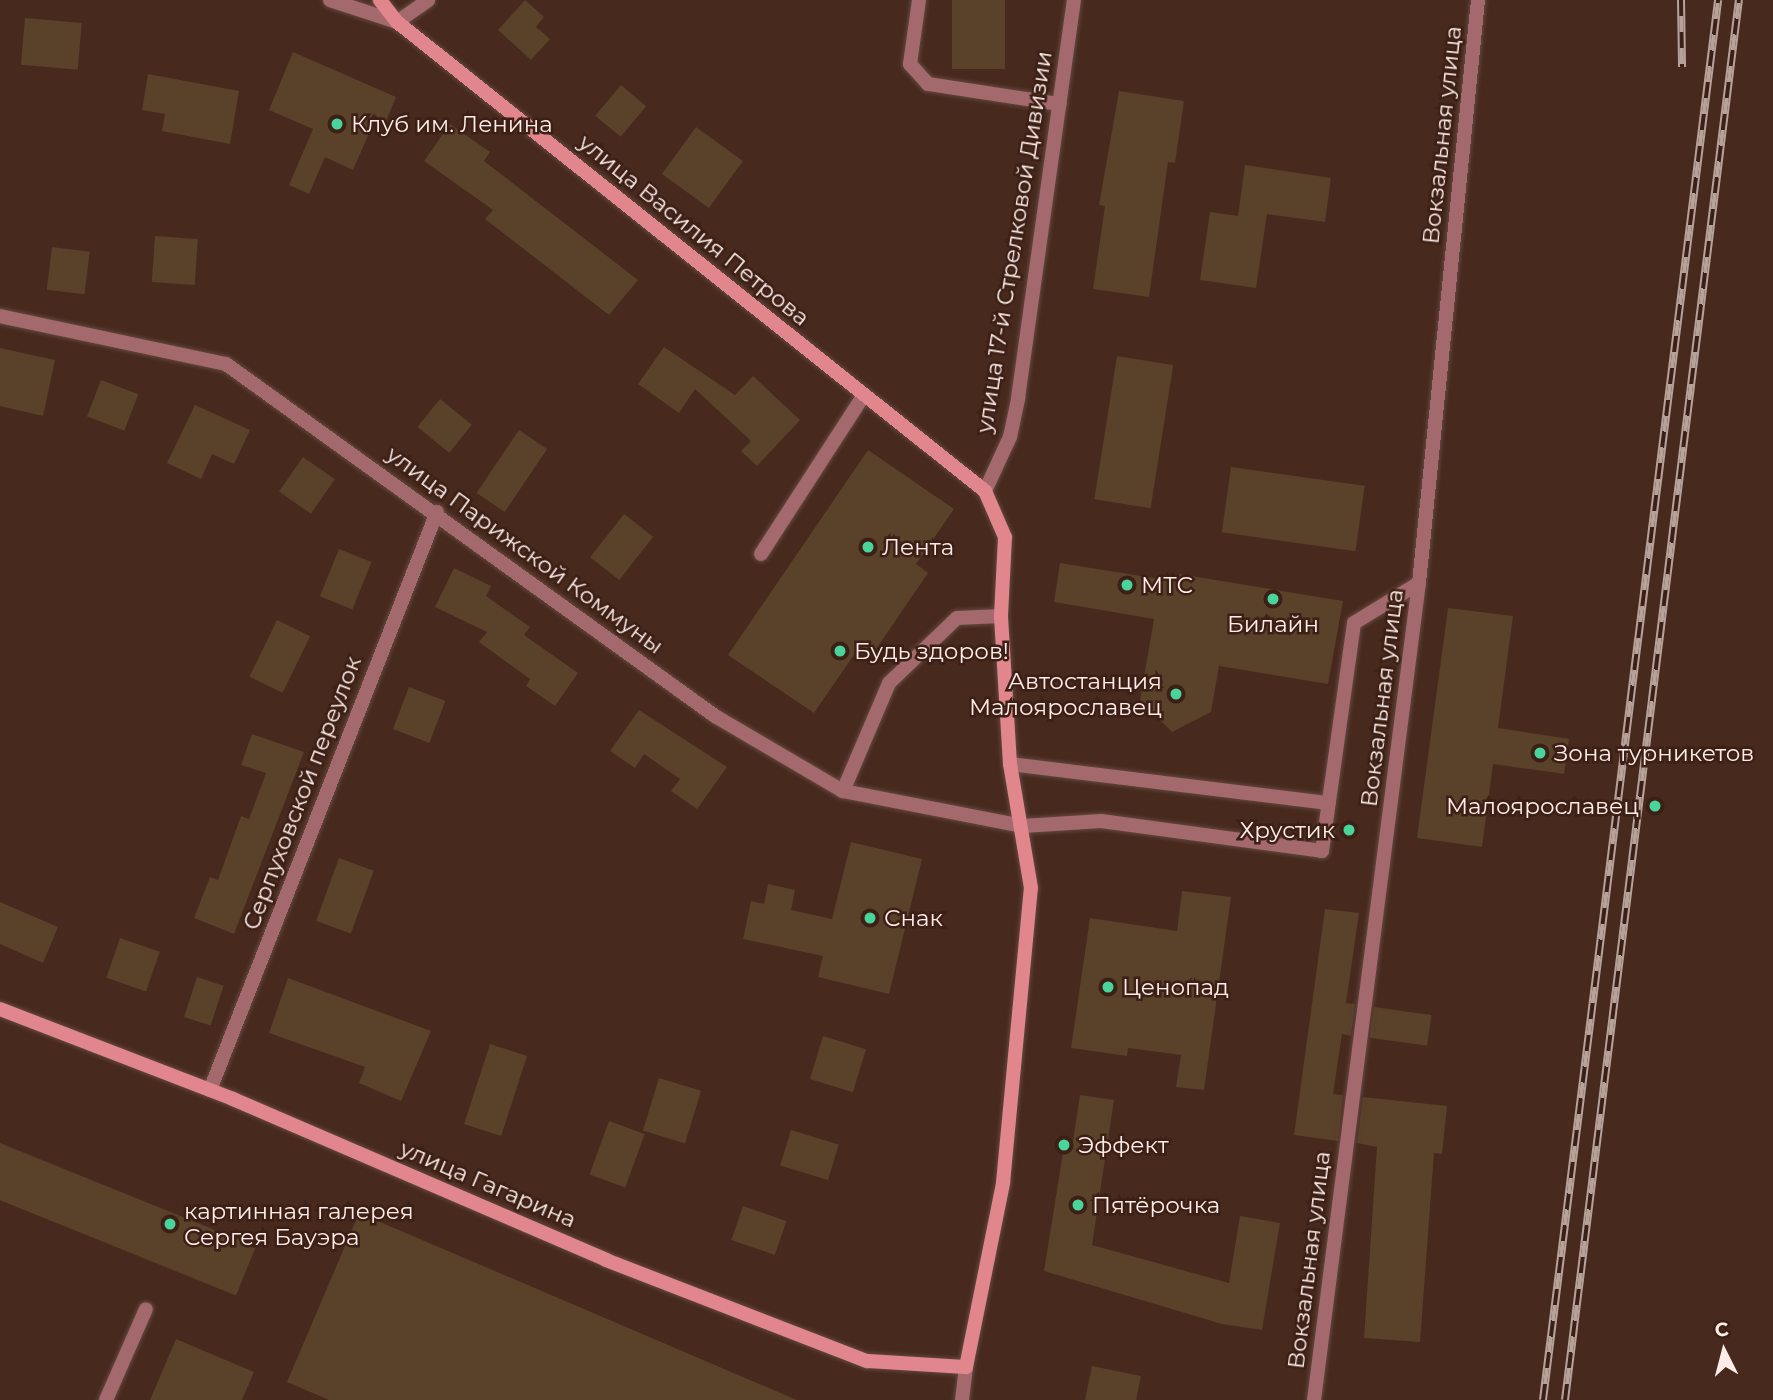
<!DOCTYPE html>
<html>
<head>
<meta charset="utf-8">
<style>
  body { margin:0 }
  #map { position:relative; width:1773px; height:1400px; overflow:hidden; background:#47291e; font-family:Montserrat,sans-serif }
  div>[style] { position:absolute }
  [style*='--x'] { left:calc(var(--x)*1px); top:calc(var(--y)*1px); width:calc(var(--w)*1px); rotate:calc(var(--a)*1deg) }
  .building>* { inset:0; background:#59412a; transform-origin:0 0 }
  .roads { filter:drop-shadow(0 0 2px #64483e) drop-shadow(0 0 2px #64483e) }
  .lane>* { height:14px; margin:-7px; padding:0 7px; transform-origin:7px; border-radius:7px; background:#a3696d }
  .street>* { height:14px; margin:-7px; padding:0 7px; transform-origin:7px; border-radius:7px; background:#a3696d }
  .secondary>* { height:14px; margin:-7px; padding:0 7px; transform-origin:7px; border-radius:7px; background:#e2868e }
  .rail>* { height:8px; margin-top:-4px; transform-origin:0; background:repeating-linear-gradient(90deg,#3c1f15 0 16px,#b7a29a 0 32px); box-sizing:border-box; border-block:2px solid #b7a29a }
  .dots>* { width:19px; height:19px; translate:-50% -50%; box-sizing:border-box; border:4px solid #3c1f15; border-radius:50% }
  span { translate:-50% -50%; white-space:nowrap; text-align:center; line-height:1.15; -webkit-text-stroke:5px #3c1f15; paint-order:stroke }
  .poi-label { font-size:23px; color:#fdece7 }
  .left { translate:0 -50%; text-align:left }
  .right { translate:-100% -50%; text-align:right }
  .street-label { font-size:23px; color:#fdece7 }
  .north { position:absolute; left:1689px; top:1316px; width:70px; height:70px; -webkit-text-stroke:5px #3c1f15; paint-order:stroke; rotate:354deg; font-size:19px; font-weight:700; line-height:28px; text-align:center; color:#fdece7 }
  .north::after { content:''; display:block; margin:auto; width:24px; height:32px; background:#fdece7; clip-path:polygon(50% 0,100% 100%,50% 72%,0 100%) }
</style>
</head>
<body>
<div id="map">
  <div class="building">
    <div style="clip-path:polygon(525px 0,544px 17px,536px 27px,550px 39px,531px 60px,498px 30px)"></div>
    <div style="left:952px;top:0;width:53px;height:69px"></div>
    <div style="left:25px;top:18px;width:57px;height:47px;rotate:5deg"></div>
    <div style="clip-path:polygon(293px 52px,396px 97px,384px 126px,374px 122px,353px 170px,325px 157px,309px 194px,289px 185px,313px 129px,269px 110px)"></div>
    <div style="clip-path:polygon(148px 74px,239px 91px,230px 144px,162px 131px,165px 114px,142px 110px)"></div>
    <div style="left:621px;top:85px;width:33px;height:40px;rotate:40deg"></div>
    <div style="clip-path:polygon(1119px 91px,1184px 101px,1175px 163px,1168px 162px,1149px 297px,1093px 289px,1105px 206px,1099px 205px)"></div>
    <div style="clip-path:polygon(450px 124px,490px 152px,484px 161px,638px 280px,609px 315px,485px 219px,493px 210px,424px 161px)"></div>
    <div style="left:696px;top:127px;width:58px;height:58px;rotate:36deg"></div>
    <div style="clip-path:polygon(1245px 165px,1331px 178px,1325px 222px,1267px 214px,1256px 288px,1200px 280px,1210px 212px,1238px 216px)"></div>
    <div style="left:155px;top:236px;width:43px;height:46px;rotate:4deg"></div>
    <div style="left:52px;top:247px;width:38px;height:43px;rotate:7deg"></div>
    <div style="clip-path:polygon(664px 347px,735px 395px,753px 376px,800px 420px,757px 466px,741px 451px,751px 441px,695px 389px,679px 413px,638px 384px)"></div>
    <div style="clip-path:polygon(0 348px,55px 360px,43px 416px,0 406px)"></div>
    <div style="left:1117px;top:356px;width:57px;height:145px;rotate:9deg"></div>
    <div style="left:101px;top:380px;width:40px;height:39px;rotate:21deg"></div>
    <div style="left:440px;top:399px;width:41px;height:36px;rotate:39deg"></div>
    <div style="clip-path:polygon(195px 405px,250px 430px,234px 464px,212px 454px,201px 479px,167px 463px)"></div>
    <div style="left:519px;top:430px;width:34px;height:76px;rotate:34deg"></div>
    <div style="clip-path:polygon(868px 450px,954px 509px,916px 564px,928px 573px,870px 658px,858px 649px,814px 713px,728px 655px)"></div>
    <div style="left:303px;top:457px;width:39px;height:42px;rotate:35deg"></div>
    <div style="left:1231px;top:467px;width:135px;height:66px;rotate:8deg"></div>
    <div style="left:624px;top:514px;width:37px;height:55px;rotate:38deg"></div>
    <div style="left:339px;top:549px;width:35px;height:51px;rotate:22deg"></div>
    <div style="clip-path:polygon(1060px 563px,1178px 582px,1179px 574px,1343px 601px,1328px 684px,1219px 666px,1211px 712px,1172px 732px,1140px 700px,1154px 619px,1054px 602px)"></div>
    <div style="clip-path:polygon(454px 568px,491px 586px,486px 596px,530px 627px,524px 635px,578px 673px,555px 706px,526px 686px,530px 679px,479px 642px,487px 632px,435px 607px)"></div>
    <div style="clip-path:polygon(1448px 608px,1513px 616px,1498px 728px,1569px 739px,1564px 774px,1493px 764px,1482px 847px,1417px 838px)"></div>
    <div style="left:277px;top:620px;width:37px;height:63px;rotate:26deg"></div>
    <div style="left:409px;top:687px;width:39px;height:45px;rotate:21deg"></div>
    <div style="clip-path:polygon(639px 710px,727px 767px,697px 809px,671px 791px,680px 779px,644px 754px,635px 768px,610px 751px)"></div>
    <div style="clip-path:polygon(252px 734px,304px 752px,234px 934px,194px 918px,210px 877px,218px 880px,241px 816px,249px 819px,266px 773px,241px 765px)"></div>
    <div style="clip-path:polygon(851px 842px,922px 859px,889px 994px,818px 977px,823px 956px,743px 939px,751px 901px,764px 904px,768px 884px,795px 890px,791px 910px,832px 919px)"></div>
    <div style="left:339px;top:858px;width:37px;height:67px;rotate:20deg"></div>
    <div style="clip-path:polygon(1182px 891px,1231px 897px,1204px 1090px,1176px 1087px,1181px 1055px,1128px 1048px,1127px 1056px,1071px 1048px,1090px 918px,1177px 931px)"></div>
    <div style="clip-path:polygon(0 902px,58px 927px,43px 963px,0 944px)"></div>
    <div style="clip-path:polygon(1325px 909px,1359px 913px,1346px 1003px,1355px 1004px,1351px 1036px,1342px 1034px,1333px 1094px,1343px 1095px,1338px 1141px,1294px 1135px)"></div>
    <div style="left:120px;top:938px;width:42px;height:42px;rotate:19deg"></div>
    <div style="left:197px;top:977px;width:28px;height:42px;rotate:18deg"></div>
    <div style="clip-path:polygon(288px 978px,431px 1031px,401px 1101px,359px 1083px,365px 1067px,269px 1033px)"></div>
    <div style="left:1374px;top:1007px;width:58px;height:31px;rotate:8deg"></div>
    <div style="left:823px;top:1036px;width:45px;height:45px;rotate:17deg"></div>
    <div style="left:490px;top:1044px;width:39px;height:84px;rotate:18deg"></div>
    <div style="left:659px;top:1078px;width:44px;height:55px;rotate:17deg"></div>
    <div style="clip-path:polygon(1080px 1095px,1114px 1100px,1092px 1245px,1229px 1283px,1240px 1216px,1280px 1223px,1262px 1330px,1222px 1324px,1044px 1271px,1065px 1140px,1073px 1141px)"></div>
    <div style="clip-path:polygon(1363px 1097px,1447px 1106px,1442px 1154px,1434px 1153px,1420px 1342px,1364px 1338px,1377px 1147px,1357px 1143px)"></div>
    <div style="left:609px;top:1121px;width:38px;height:57px;rotate:20deg"></div>
    <div style="left:791px;top:1130px;width:50px;height:37px;rotate:17deg"></div>
    <div style="left:0;top:1143px;width:276px;height:53px;rotate:22deg"></div>
    <div style="left:743px;top:1206px;width:46px;height:36px;rotate:19deg"></div>
    <div style="clip-path:polygon(359px 1213px,797px 1400px,329px 1400px,287px 1382px)"></div>
    <div style="clip-path:polygon(176px 1339px,254px 1372px,242px 1400px,150px 1400px)"></div>
    <div style="clip-path:polygon(1092px 1366px,1141px 1376px,1136px 1400px,1085px 1400px)"></div>
  </div>
  <div class="roads">
    <div class="lane">
      <div style="--x:919;--y:0;--w:65;--a:98"></div>
      <div style="--x:910;--y:64;--w:27;--a:48"></div>
      <div style="--x:928;--y:84;--w:133;--a:8.7"></div>
      <div style="--x:761;--y:554;--w:189;--a:-57.1"></div>
      <div style="--x:1010;--y:764;--w:321;--a:7"></div>
      <div style="--x:843;--y:791;--w:117;--a:-66.9"></div>
      <div style="--x:889;--y:683;--w:94;--a:-43.7"></div>
      <div style="--x:957;--y:618;--w:44;--a:-2.6"></div>
      <div style="--x:1023;--y:826;--w:78;--a:-3.7"></div>
      <div style="--x:1101;--y:821;--w:223;--a:7.7"></div>
      <div style="--x:1322;--y:851;--w:230;--a:-82"></div>
      <div style="--x:1354;--y:623;--w:76;--a:-31.6"></div>
      <div style="--x:106;--y:1400;--w:99;--a:-66.3"></div>
    </div>
    <div class="street">
      <div style="--x:330;--y:0;--w:71;--a:18.2"></div>
      <div style="--x:397;--y:22;--w:38;--a:-35"></div>
      <div style="--x:0;--y:316;--w:231;--a:12"></div>
      <div style="--x:226;--y:364;--w:603;--a:35.75"></div>
      <div style="--x:715;--y:716;--w:148;--a:30.4"></div>
      <div style="--x:843;--y:791;--w:183;--a:11"></div>
      <div style="--x:985;--y:491;--w:60;--a:-65.2"></div>
      <div style="--x:1010;--y:437;--w:40;--a:-78"></div>
      <div style="--x:1018;--y:398;--w:402;--a:-82"></div>
      <div style="--x:210;--y:1090;--w:621;--a:-68.56"></div>
      <div style="--x:962;--y:1400;--w:33;--a:-83"></div>
      <div style="--x:1314;--y:1400;--w:824;--a:-82.68"></div>
      <div style="--x:1419;--y:583;--w:586;--a:-84.22"></div>
    </div>
    <div class="secondary">
      <div style="--x:0;--y:1009;--w:250;--a:21.1"></div>
      <div style="--x:233;--y:1099;--w:406;--a:23.3"></div>
      <div style="--x:606;--y:1260;--w:280;--a:21.2"></div>
      <div style="--x:867;--y:1361;--w:99;--a:3.5"></div>
      <div style="--x:966;--y:1367;--w:188;--a:-78.6"></div>
      <div style="--x:1003;--y:1183;--w:296;--a:-84.6"></div>
      <div style="--x:1031;--y:888;--w:126;--a:-99.6"></div>
      <div style="--x:1010;--y:764;--w:148;--a:-93.5"></div>
      <div style="--x:1001;--y:616;--w:79;--a:-87.1"></div>
      <div style="--x:1005;--y:537;--w:50;--a:-113.5"></div>
      <div style="--x:985;--y:491;--w:752;--a:-141.42"></div>
      <div style="--x:397;--y:22;--w:28;--a:-128"></div>
    </div>
  </div>
  <div class="rail">
    <div style="--x:1681;--y:0;--w:67;--a:89.1"></div>
    <div style="--x:1543;--y:1400;--w:1411;--a:-82.87"></div>
    <div style="--x:1565;--y:1400;--w:1411;--a:-82.92"></div>
  </div>
  <div class="dots">
    <div style="left:337px;top:124px;background:#49d49c"></div>
    <div style="left:868px;top:547px;background:#49d49c"></div>
    <div style="left:1127px;top:585px;background:#49d49c"></div>
    <div style="left:1273px;top:599px;background:#49d49c"></div>
    <div style="left:840px;top:651px;background:#49d49c"></div>
    <div style="left:1176px;top:694px;background:#49d49c"></div>
    <div style="left:1540px;top:753px;background:#49d49c"></div>
    <div style="left:1655px;top:806px;background:#49d49c"></div>
    <div style="left:1349px;top:830px;background:#49d49c"></div>
    <div style="left:870px;top:918px;background:#49d49c"></div>
    <div style="left:1108px;top:987px;background:#49d49c"></div>
    <div style="left:1064px;top:1145px;background:#49d49c"></div>
    <div style="left:1078px;top:1205px;background:#49d49c"></div>
    <div style="left:170px;top:1224px;background:#49d49c"></div>
  </div>
  <div class="poi-label">
    <span class="left" style="left:351px;top:124px">Клуб им. Ленина</span>
    <span class="left" style="left:882px;top:547px">Лента</span>
    <span class="left" style="left:1141px;top:585px">МТС</span>
    <span style="left:1273px;top:624px">Билайн</span>
    <span class="left" style="left:854px;top:651px">Будь здоров!</span>
    <span class="right" style="left:1162px;top:694px">Автостанция<br>Малоярославец</span>
    <span class="left" style="left:1554px;top:753px">Зона турникетов</span>
    <span class="right" style="left:1639px;top:806px">Малоярославец</span>
    <span class="right" style="left:1335px;top:830px">Хрустик</span>
    <span class="left" style="left:884px;top:918px">Снак</span>
    <span class="left" style="left:1122px;top:987px">Ценопад</span>
    <span class="left" style="left:1078px;top:1145px">Эффект</span>
    <span class="left" style="left:1092px;top:1205px">Пятёрочка</span>
    <span class="left" style="left:184px;top:1224px">картинная галерея<br>Сергея Бауэра</span>
  </div>
  <div class="street-label">
    <span style="left:1442px;top:135px;rotate:-84deg">Вокзальная улица</span>
    <span style="left:694px;top:230px;rotate:39deg">улица Василия Петрова</span>
    <span style="left:1014px;top:242px;rotate:-81deg">улица 17-й Стрелковой Дивизии</span>
    <span style="left:525px;top:550px;rotate:36deg">улица Парижской Коммуны</span>
    <span style="left:1382px;top:698px;rotate:-83deg">Вокзальная улица</span>
    <span style="left:302px;top:793px;rotate:-69deg">Серпуховской переулок</span>
    <span style="left:488px;top:1184px;rotate:23deg">улица Гагарина</span>
    <span style="left:1309px;top:1260px;rotate:-83deg">Вокзальная улица</span>
  </div>
  <div class="north">С</div>
</div>
</body>
</html>
